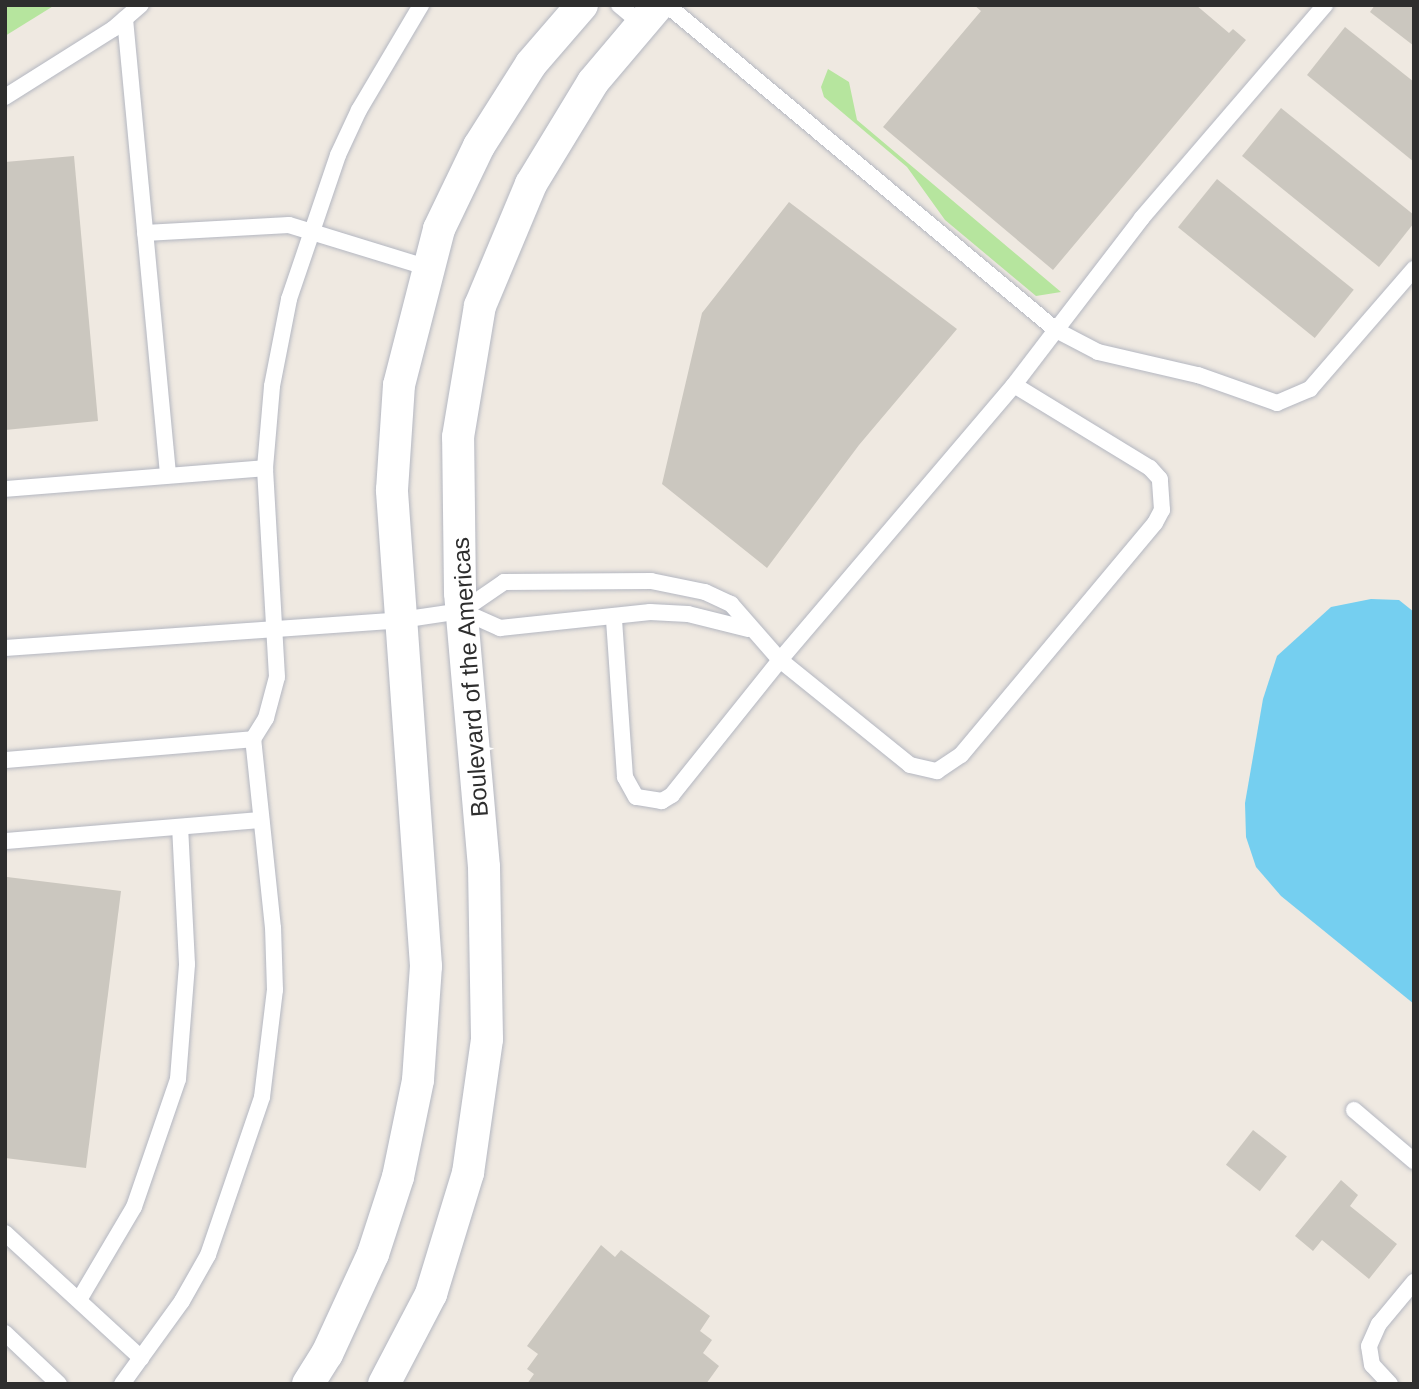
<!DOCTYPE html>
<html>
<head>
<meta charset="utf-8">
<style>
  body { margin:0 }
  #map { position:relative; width:1419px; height:1389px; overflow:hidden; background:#efe9e1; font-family:Arial,sans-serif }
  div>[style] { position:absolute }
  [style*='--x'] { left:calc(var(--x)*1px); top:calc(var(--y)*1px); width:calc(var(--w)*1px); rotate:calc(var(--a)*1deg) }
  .green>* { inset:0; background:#b6e59e }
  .water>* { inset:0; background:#75cff0 }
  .building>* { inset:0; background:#cbc7bf; transform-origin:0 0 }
  .roads { filter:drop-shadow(0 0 2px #b4b7c1) drop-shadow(0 0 2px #b4b7c1) }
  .service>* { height:16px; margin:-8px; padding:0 8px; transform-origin:8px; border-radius:8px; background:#fff }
  .minor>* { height:32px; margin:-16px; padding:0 16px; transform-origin:16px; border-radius:16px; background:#fff }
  span { translate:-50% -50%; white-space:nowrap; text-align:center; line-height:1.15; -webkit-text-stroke:7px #fff; paint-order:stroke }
  .street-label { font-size:24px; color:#2e2e2e }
  .frame { position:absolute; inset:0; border:7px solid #2e2e2e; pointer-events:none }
</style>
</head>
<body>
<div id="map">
  <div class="green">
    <div style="clip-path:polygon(5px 5px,55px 5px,5px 36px)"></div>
    <div style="clip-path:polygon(828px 69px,849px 82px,857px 120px,1061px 292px,1036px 296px,945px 220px,907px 167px,824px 97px,821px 87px)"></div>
  </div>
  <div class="water">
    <div style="clip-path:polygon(1371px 599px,1399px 600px,1414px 612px,1414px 1004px,1281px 896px,1256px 867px,1246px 837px,1245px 803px,1263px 699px,1277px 656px,1331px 607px)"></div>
  </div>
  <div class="building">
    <div style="clip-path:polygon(974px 5px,1196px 5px,1229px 33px,1233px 29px,1246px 40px,1053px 270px,883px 127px,981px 11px)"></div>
    <div style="clip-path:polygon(1375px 5px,1414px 5px,1414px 46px,1370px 12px)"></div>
    <div style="clip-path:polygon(1345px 27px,1414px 82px,1414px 162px,1307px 75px)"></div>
    <div style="clip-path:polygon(1281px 108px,1414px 215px,1414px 223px,1379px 267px,1242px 156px)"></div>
    <div style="clip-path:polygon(74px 156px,98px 421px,5px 430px,5px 162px)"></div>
    <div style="left:1217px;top:179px;width:176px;height:62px;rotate:39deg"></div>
    <div style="clip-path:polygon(789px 202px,957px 329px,859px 445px,767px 568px,662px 484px,702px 313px)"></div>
    <div style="clip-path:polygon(7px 877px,121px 891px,86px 1168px,5px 1158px)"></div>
    <div style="left:1253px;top:1130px;width:43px;height:44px;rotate:38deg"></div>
    <div style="clip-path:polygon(1341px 1180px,1358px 1195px,1350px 1206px,1397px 1244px,1369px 1279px,1322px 1240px,1313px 1251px,1295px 1236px)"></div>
    <div style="clip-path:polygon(601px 1245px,615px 1257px,621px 1250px,710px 1316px,700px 1331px,712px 1340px,703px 1353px,719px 1366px,706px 1384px,527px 1384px,534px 1374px,527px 1369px,538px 1354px,527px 1346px)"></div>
  </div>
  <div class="roads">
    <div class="service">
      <div style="--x:619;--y:5;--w:30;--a:40"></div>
      <div style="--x:667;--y:5;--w:507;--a:39.88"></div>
      <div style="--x:1056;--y:330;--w:69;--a:127.4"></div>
      <div style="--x:1325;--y:5;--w:281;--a:130.7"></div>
      <div style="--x:1142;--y:218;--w:141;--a:127.5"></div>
      <div style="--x:1056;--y:330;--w:47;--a:27.6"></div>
      <div style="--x:1098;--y:352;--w:103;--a:13"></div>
      <div style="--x:1198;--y:375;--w:84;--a:19.5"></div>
      <div style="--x:1277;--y:403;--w:36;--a:-23"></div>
      <div style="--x:1310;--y:389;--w:159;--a:-49.1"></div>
      <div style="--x:125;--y:19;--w:458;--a:84.6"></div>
      <div style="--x:5;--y:97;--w:128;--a:-32.2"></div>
      <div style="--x:113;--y:29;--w:37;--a:-41"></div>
      <div style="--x:145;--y:233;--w:144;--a:-3.2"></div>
      <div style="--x:289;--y:225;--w:146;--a:17.1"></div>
      <div style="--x:5;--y:489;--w:261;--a:-4.6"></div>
      <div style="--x:462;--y:611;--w:42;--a:24.1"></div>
      <div style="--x:500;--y:628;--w:151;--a:-6.1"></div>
      <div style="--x:650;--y:612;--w:38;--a:3"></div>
      <div style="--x:688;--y:614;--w:62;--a:14"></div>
      <div style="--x:5;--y:648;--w:397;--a:-4"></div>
      <div style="--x:401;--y:620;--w:62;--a:-8.4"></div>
      <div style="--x:462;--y:611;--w:51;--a:-34.6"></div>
      <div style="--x:504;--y:582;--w:147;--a:-0.4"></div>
      <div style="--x:651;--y:581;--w:55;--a:11.5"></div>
      <div style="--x:705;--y:592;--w:29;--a:25"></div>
      <div style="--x:731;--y:604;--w:74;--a:48.8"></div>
      <div style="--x:780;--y:660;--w:167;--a:38.9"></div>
      <div style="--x:910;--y:765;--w:28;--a:13"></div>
      <div style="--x:937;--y:771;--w:29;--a:-34"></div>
      <div style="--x:961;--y:755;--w:302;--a:-50.1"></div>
      <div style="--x:1155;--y:523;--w:15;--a:-62"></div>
      <div style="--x:1162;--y:510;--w:31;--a:-94"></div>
      <div style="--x:1160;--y:479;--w:15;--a:-132"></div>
      <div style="--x:1150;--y:468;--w:159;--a:-148.6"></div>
      <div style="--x:1014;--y:385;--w:361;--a:130.4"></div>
      <div style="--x:780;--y:660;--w:173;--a:128.7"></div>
      <div style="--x:672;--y:795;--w:12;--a:149"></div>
      <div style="--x:662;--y:801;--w:26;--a:-171"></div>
      <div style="--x:636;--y:797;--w:23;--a:-119"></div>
      <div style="--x:625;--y:777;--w:158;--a:-94"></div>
      <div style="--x:5;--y:760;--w:249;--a:-4.8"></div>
      <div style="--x:5;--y:841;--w:257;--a:-4.7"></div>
      <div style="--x:1354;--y:1110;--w:79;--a:40.4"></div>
      <div style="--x:5;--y:1233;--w:185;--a:42.6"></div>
      <div style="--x:79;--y:1300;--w:108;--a:-59.4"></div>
      <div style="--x:134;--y:1207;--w:135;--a:-71"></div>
      <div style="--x:178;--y:1079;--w:115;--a:-85.5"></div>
      <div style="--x:187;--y:964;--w:137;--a:-92.9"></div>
      <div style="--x:5;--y:1333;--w:74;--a:43.4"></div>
      <div style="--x:122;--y:1384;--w:102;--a:-54.1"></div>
      <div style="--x:182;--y:1301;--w:53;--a:-60.5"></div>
      <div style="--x:208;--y:1255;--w:167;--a:-71.1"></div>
      <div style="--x:262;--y:1097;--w:108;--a:-83.1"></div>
      <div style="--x:275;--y:990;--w:62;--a:-91.8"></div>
      <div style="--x:273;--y:928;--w:190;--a:-96"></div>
      <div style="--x:253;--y:739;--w:25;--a:-58"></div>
      <div style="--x:266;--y:718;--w:42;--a:-75"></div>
      <div style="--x:277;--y:677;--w:209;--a:-93.3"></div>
      <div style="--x:265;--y:468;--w:82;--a:-85.1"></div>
      <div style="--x:272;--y:386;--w:89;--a:-78.9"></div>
      <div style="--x:289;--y:299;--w:152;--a:-71.2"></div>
      <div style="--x:338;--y:155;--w:50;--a:-65"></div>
      <div style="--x:359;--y:110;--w:122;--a:-59.4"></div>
      <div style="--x:1390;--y:1384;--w:26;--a:-133"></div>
      <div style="--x:1372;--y:1365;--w:19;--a:-99"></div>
      <div style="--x:1369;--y:1346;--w:24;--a:-66"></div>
      <div style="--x:1379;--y:1324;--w:55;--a:-50.2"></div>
    </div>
    <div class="minor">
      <div style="--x:308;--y:1384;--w:36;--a:-58"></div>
      <div style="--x:327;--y:1354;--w:110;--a:-65.3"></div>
      <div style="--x:373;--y:1254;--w:81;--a:-72"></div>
      <div style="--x:398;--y:1177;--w:99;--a:-78.3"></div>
      <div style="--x:418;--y:1080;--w:114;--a:-86"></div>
      <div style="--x:426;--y:966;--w:477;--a:-94.1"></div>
      <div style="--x:392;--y:490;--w:105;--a:-86.2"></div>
      <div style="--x:399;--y:385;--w:161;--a:-75.6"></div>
      <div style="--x:439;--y:229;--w:92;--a:-64.3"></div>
      <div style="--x:479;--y:146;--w:97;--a:-57.6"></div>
      <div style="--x:531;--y:64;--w:78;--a:-49.2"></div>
      <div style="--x:384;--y:1384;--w:102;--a:-62.4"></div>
      <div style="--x:431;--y:1294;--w:127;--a:-73"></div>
      <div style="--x:468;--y:1173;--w:135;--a:-81.9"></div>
      <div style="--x:487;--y:1039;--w:172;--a:-91"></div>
      <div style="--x:484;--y:867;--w:275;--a:-95"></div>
      <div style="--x:460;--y:593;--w:156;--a:-90.7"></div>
      <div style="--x:458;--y:437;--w:133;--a:-80.5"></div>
      <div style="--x:480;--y:306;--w:132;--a:-67.3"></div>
      <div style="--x:531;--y:184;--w:119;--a:-58.7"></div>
      <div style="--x:593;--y:82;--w:101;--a:-49.8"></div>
    </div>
  </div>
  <div class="street-label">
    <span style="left:470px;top:677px;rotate:-94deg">Boulevard of the Americas</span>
  </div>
  <div class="frame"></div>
</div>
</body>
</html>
